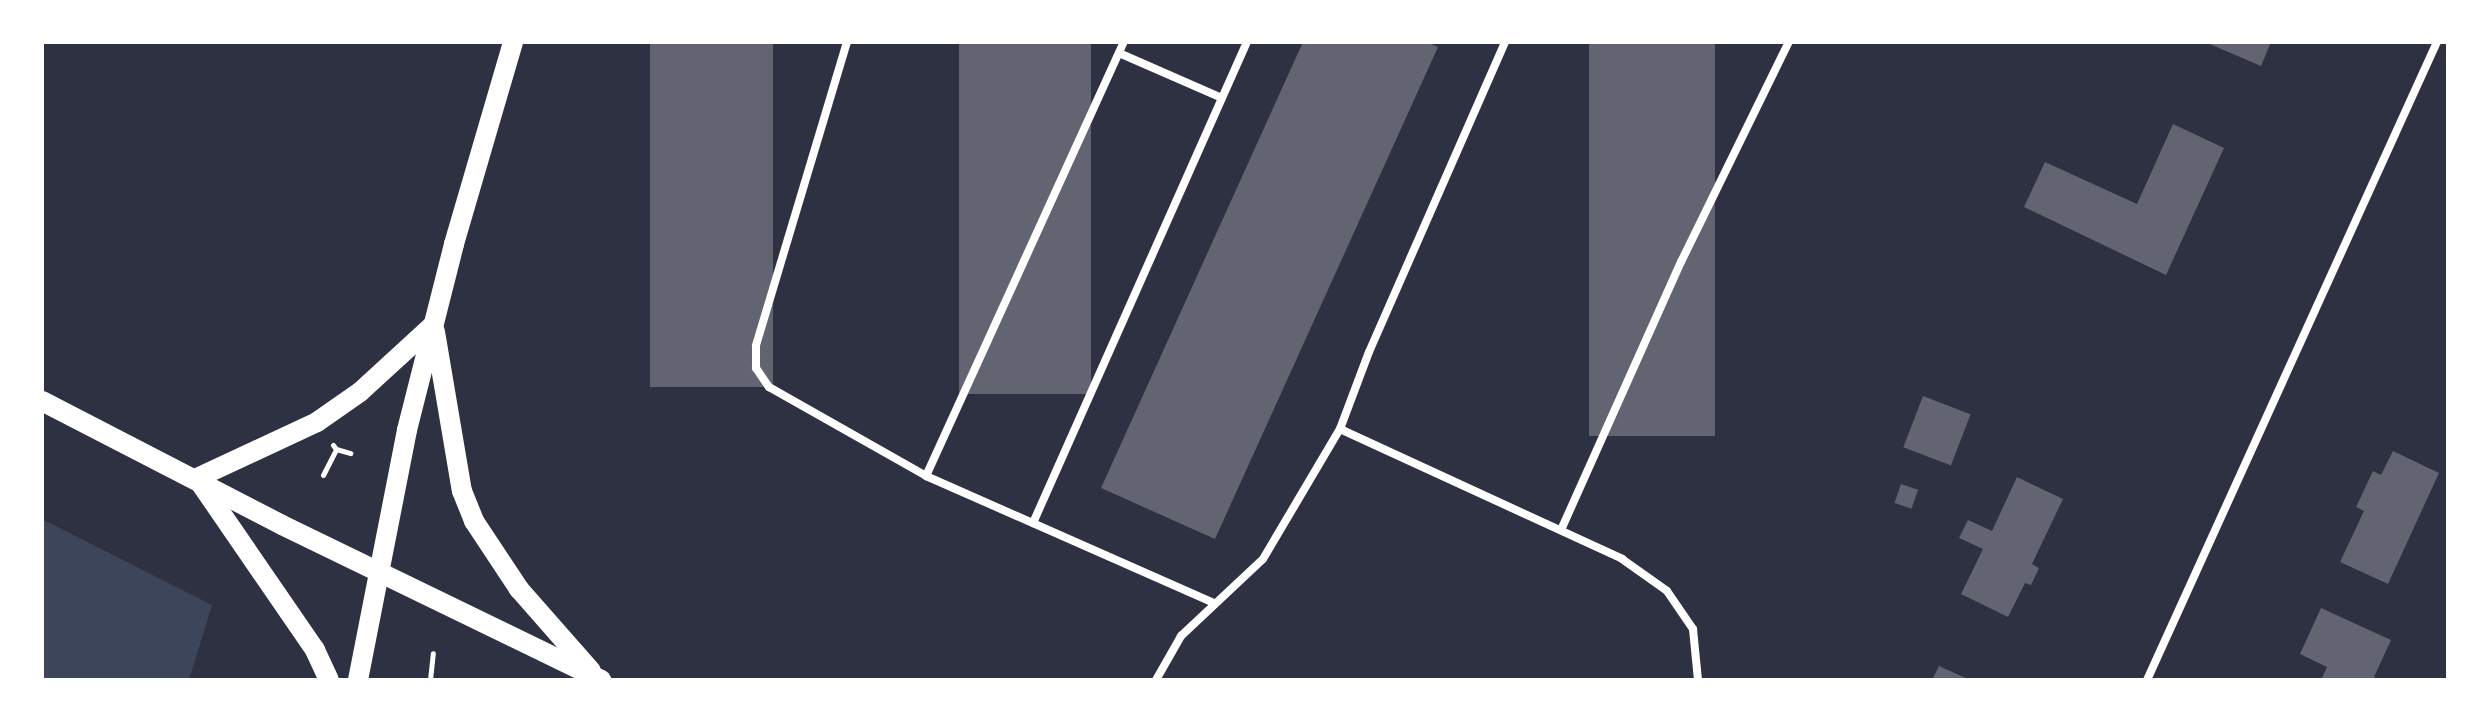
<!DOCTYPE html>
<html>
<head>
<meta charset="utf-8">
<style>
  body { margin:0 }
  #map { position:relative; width:2490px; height:722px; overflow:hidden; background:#2d3142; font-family:"DM Sans",sans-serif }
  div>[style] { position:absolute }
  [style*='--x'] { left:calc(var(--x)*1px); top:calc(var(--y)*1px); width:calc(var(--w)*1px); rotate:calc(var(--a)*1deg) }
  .green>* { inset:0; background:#3c4559 }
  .building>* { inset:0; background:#626471; transform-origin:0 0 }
  .path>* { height:5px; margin:-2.5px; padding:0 2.5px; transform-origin:2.5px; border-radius:2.5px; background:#fff }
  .minor>* { height:8px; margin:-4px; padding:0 4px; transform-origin:4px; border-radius:4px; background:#fff }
  .primary>* { height:20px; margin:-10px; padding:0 10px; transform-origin:10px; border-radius:10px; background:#fff }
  span { translate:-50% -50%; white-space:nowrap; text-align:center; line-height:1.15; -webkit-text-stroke:7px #fff; paint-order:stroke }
  .frame { position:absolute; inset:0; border:44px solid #fff; pointer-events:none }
</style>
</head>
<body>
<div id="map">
  <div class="green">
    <div style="clip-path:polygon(42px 519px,212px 605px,189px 680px,42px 680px)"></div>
  </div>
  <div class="building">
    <div style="left:650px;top:42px;width:123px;height:345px"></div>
    <div style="left:959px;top:42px;width:132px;height:352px"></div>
    <div style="clip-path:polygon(1303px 42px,1426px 42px,1438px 47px,1215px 539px,1101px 488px)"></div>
    <div style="left:1589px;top:42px;width:126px;height:394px"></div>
    <div style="clip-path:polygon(2205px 42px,2271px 42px,2261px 66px)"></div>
    <div style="clip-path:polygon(2173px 124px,2224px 148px,2166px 275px,2024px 207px,2045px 162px,2137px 204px)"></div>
    <div style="left:1923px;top:396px;width:51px;height:55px;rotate:21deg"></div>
    <div style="clip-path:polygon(2393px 451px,2439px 473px,2388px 584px,2340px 562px,2364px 511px,2356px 507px,2373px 471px,2381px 475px)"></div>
    <div style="clip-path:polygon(2017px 477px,2063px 499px,2032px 564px,2039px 568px,2031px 585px,2025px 583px,2008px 617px,1961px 594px,1983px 549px,1959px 538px,1968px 520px,1992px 531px)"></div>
    <div style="left:1901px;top:484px;width:18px;height:20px;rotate:19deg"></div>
    <div style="clip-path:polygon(2321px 608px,2391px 640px,2374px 677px,2380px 680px,2321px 680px,2327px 667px,2300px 654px)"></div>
    <div style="clip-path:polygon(1939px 666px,1970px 680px,1932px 680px)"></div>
  </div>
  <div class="path">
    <div style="--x:336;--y:449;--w:15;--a:16"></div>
    <div style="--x:323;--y:475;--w:29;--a:-63"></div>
    <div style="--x:336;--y:449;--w:5;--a:-127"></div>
    <div style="--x:430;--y:680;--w:27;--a:-84"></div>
  </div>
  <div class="minor">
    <div style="--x:847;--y:42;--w:317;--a:106.7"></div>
    <div style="--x:756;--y:346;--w:22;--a:90"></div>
    <div style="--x:756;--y:368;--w:23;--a:56"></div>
    <div style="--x:769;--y:387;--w:180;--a:29.5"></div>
    <div style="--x:926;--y:476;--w:315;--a:23.8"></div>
    <div style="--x:1119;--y:53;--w:112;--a:23.6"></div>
    <div style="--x:1340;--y:429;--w:311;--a:24.7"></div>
    <div style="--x:1622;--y:559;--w:55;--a:35.4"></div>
    <div style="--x:1667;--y:591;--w:46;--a:55.6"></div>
    <div style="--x:1693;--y:629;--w:51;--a:84.4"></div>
    <div style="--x:926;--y:476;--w:477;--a:-65.5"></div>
    <div style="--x:1033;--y:523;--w:526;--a:-66.02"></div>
    <div style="--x:1561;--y:530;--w:294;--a:-65.9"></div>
    <div style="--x:1681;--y:262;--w:245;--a:-63.9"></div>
    <div style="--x:1156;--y:680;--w:51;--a:-60.4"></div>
    <div style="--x:1181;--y:636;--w:112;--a:-43.2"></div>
    <div style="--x:1263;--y:559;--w:151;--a:-59.4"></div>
    <div style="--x:1340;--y:429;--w:82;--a:-69.4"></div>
    <div style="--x:1369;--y:352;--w:339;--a:-66.3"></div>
    <div style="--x:2147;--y:680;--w:701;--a:-65.56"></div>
  </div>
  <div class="primary">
    <div style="--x:435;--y:332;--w:161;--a:80.4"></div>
    <div style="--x:462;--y:491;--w:32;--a:68"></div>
    <div style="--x:474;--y:521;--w:82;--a:56.5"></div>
    <div style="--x:519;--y:589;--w:109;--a:48.7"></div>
    <div style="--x:42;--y:401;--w:270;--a:27.3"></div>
    <div style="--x:282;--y:525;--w:355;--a:25.9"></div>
    <div style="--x:197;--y:478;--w:132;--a:-25"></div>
    <div style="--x:317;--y:422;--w:52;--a:-34.9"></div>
    <div style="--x:360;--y:392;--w:99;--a:-42.5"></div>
    <div style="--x:201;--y:484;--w:201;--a:55.5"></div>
    <div style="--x:315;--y:650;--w:33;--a:65"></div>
    <div style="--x:358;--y:680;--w:255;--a:-78.9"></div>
    <div style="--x:407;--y:430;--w:192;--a:-75.8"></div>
    <div style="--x:454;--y:244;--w:210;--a:-73.7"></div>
  </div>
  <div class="frame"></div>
</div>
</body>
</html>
